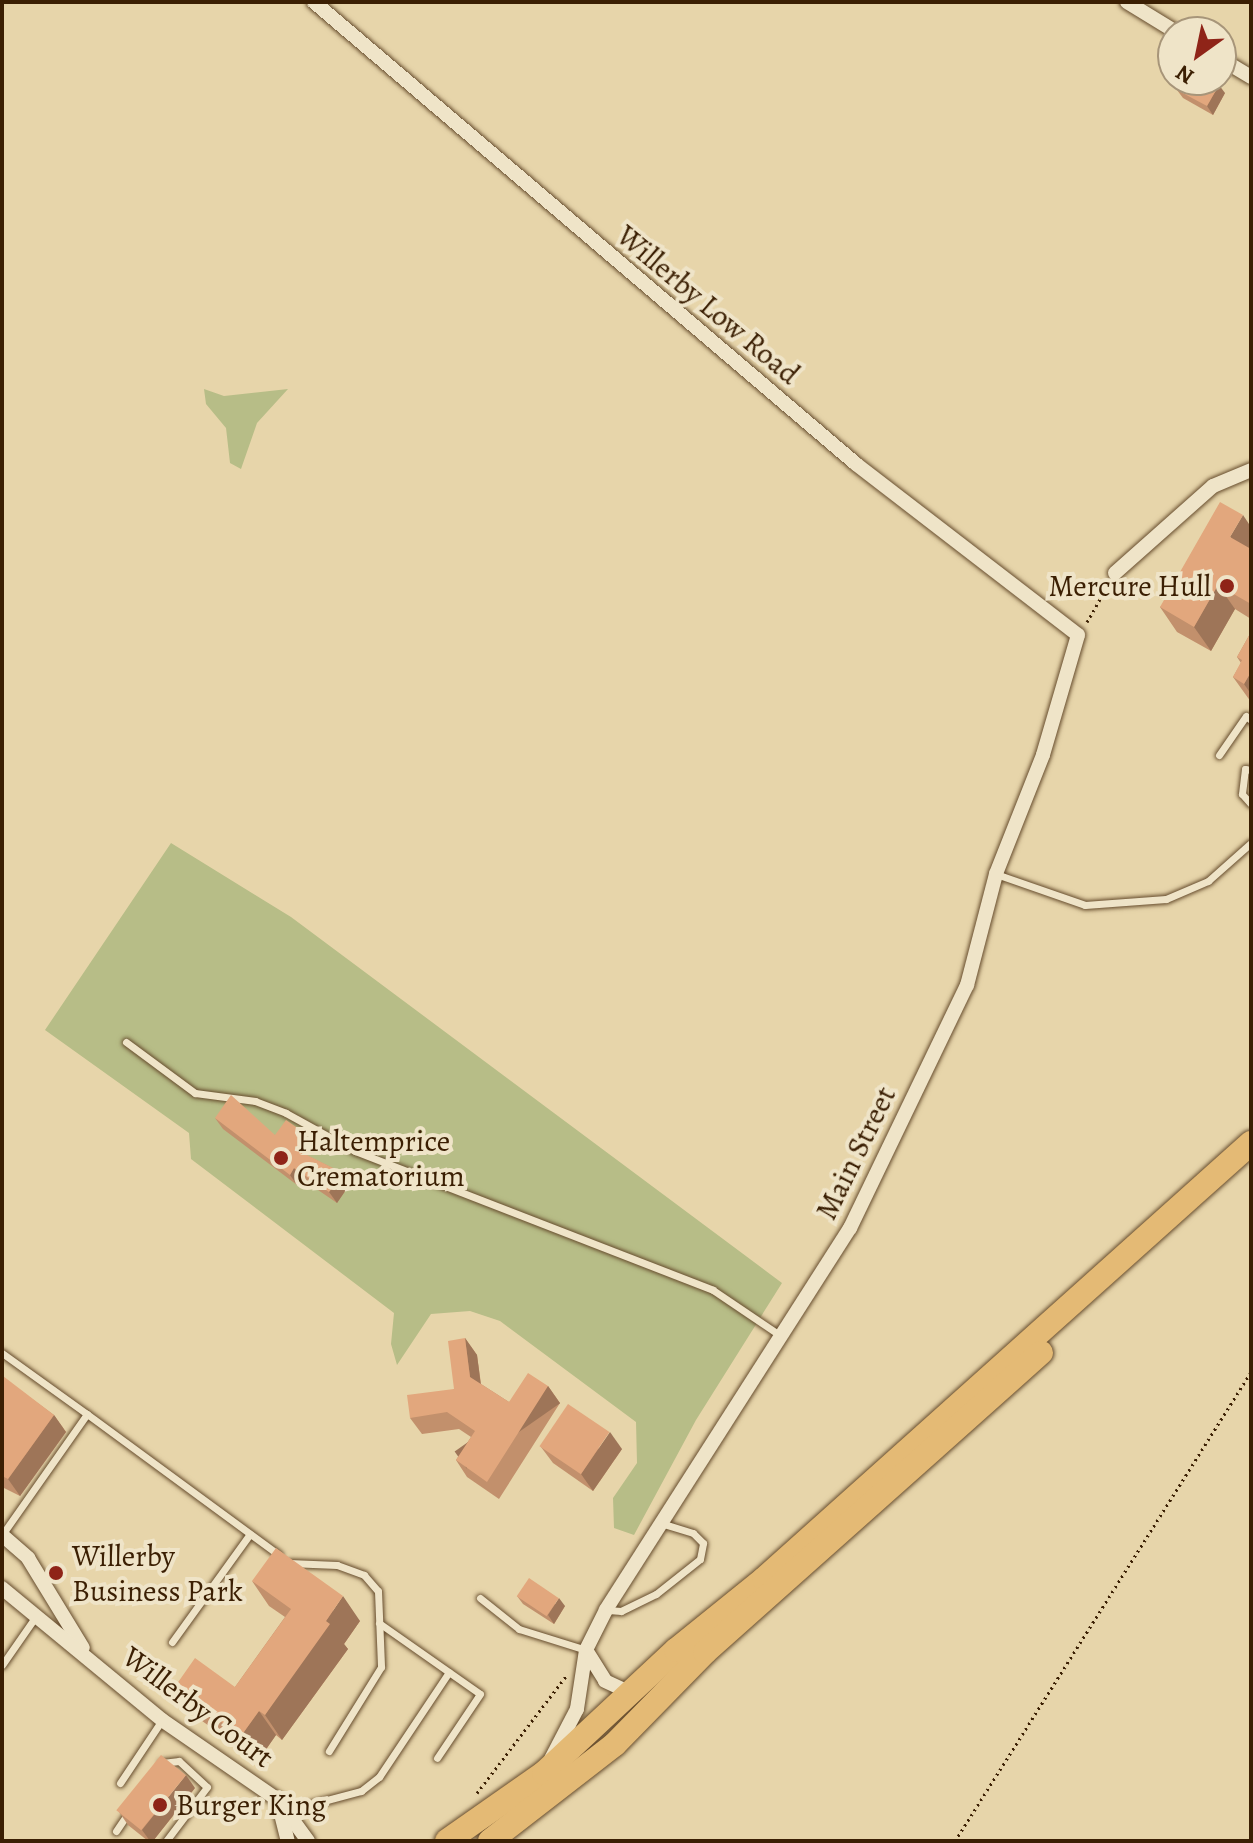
<!DOCTYPE html>
<html>
<head>
<meta charset="utf-8">
<style>
  body { margin:0 }
  #map { position:relative; width:1253px; height:1843px; overflow:hidden; background:#e7d5aa; font-family:Alegreya,serif }
  div>[style] { position:absolute }
  [style*='--x'] { left:calc(var(--x)*1px); top:calc(var(--y)*1px); width:calc(var(--w)*1px); rotate:calc(var(--a)*1deg) }
  .green>* { inset:0; background:#b7bd87 }
  .path>* { height:3px; margin-top:-1.5px; transform-origin:0; background:repeating-linear-gradient(90deg,#3b1f03 0 2px,transparent 0 6px) }
  .roads { filter:drop-shadow(0 0 2px #664c2d) drop-shadow(0 0 2px #664c2d) }
  .service>* { height:7px; margin:-3.5px; padding:0 3.5px; transform-origin:3.5px; border-radius:3.5px; background:#efe4c8 }
  .minor>* { height:14px; margin:-7px; padding:0 7px; transform-origin:7px; border-radius:7px; background:#efe4c8 }
  .trunk>* { height:24px; margin:-12px; padding:0 12px; transform-origin:12px; border-radius:12px; background:#e4ba75 }
  .wall>* { inset:0; background:#c2906c }
  .shaded-wall>* { inset:0; background:#9e7558; transform-origin:0 0 }
  .building>* { inset:0; background:#e2a77d; transform-origin:0 0 }
  .dots>* { width:22px; height:22px; translate:-50% -50%; box-sizing:border-box; border:4px solid #efe4c8; border-radius:50% }
  span { translate:-50% -50%; white-space:nowrap; text-align:center; line-height:1.15; -webkit-text-stroke:8px #efe4c8; paint-order:stroke }
  .street-label { font-size:30px; color:#3b1f03 }
  .poi-label { font-size:30px; color:#3b1f03 }
  .right { translate:-100% -50%; text-align:right }
  .left { translate:0 -50%; text-align:left }
  .frame { position:absolute; inset:0; border:4px solid #3b1f03; pointer-events:none }
  .north { position:absolute; left:1157px; top:16px; width:80px; height:80px; box-sizing:border-box; background:#efe4c8; border:2px solid #a79579; border-radius:50%; rotate:213deg; font-size:22px; font-weight:700; line-height:32px; text-align:center; color:#3b1f03 }
  .north::after { content:''; display:block; margin:auto; width:28px; height:36px; background:#8f2418; clip-path:polygon(50% 0,100% 100%,50% 72%,0 100%) }
</style>
</head>
<body>
<div id="map">
  <div class="green">
    <div style="clip-path:polygon(204px 389px,224px 396px,288px 389px,257px 423px,241px 469px,230px 463px,226px 428px,206px 404px)"></div>
    <div style="clip-path:polygon(171px 843px,291px 917px,782px 1283px,696px 1420px,634px 1535px,614px 1528px,613px 1498px,637px 1463px,636px 1422px,500px 1321px,470px 1311px,431px 1314px,397px 1365px,391px 1344px,394px 1313px,191px 1159px,189px 1133px,45px 1030px)"></div>
  </div>
  <div class="path">
    <div style="--x:1087;--y:622;--w:40;--a:-60.3"></div>
    <div style="--x:477;--y:1793;--w:148;--a:-52.7"></div>
    <div style="--x:955;--y:1841;--w:555;--a:-57.74"></div>
  </div>
  <div class="roads">
    <div class="service">
      <div style="--x:1219;--y:755;--w:47;--a:-55.3"></div>
      <div style="--x:1246;--y:716;--w:6;--a:39"></div>
      <div style="--x:1251;--y:770;--w:6;--a:-171"></div>
      <div style="--x:1245;--y:769;--w:25;--a:97"></div>
      <div style="--x:1242;--y:794;--w:13;--a:48"></div>
      <div style="--x:996;--y:874;--w:94;--a:19.2"></div>
      <div style="--x:1085;--y:905;--w:81;--a:-4.2"></div>
      <div style="--x:1166;--y:899;--w:46;--a:-23.2"></div>
      <div style="--x:1208;--y:881;--w:57;--a:-41.5"></div>
      <div style="--x:126;--y:1042;--w:86;--a:36.5"></div>
      <div style="--x:195;--y:1093;--w:61;--a:7.6"></div>
      <div style="--x:255;--y:1101;--w:33;--a:21"></div>
      <div style="--x:286;--y:1113;--w:79;--a:28.8"></div>
      <div style="--x:355;--y:1151;--w:384;--a:21.2"></div>
      <div style="--x:713;--y:1290;--w:82;--a:34.1"></div>
      <div style="--x:2;--y:1353;--w:105;--a:35.7"></div>
      <div style="--x:87;--y:1414;--w:148;--a:125.1"></div>
      <div style="--x:87;--y:1414;--w:238;--a:36.3"></div>
      <div style="--x:289;--y:1563;--w:48;--a:2.4"></div>
      <div style="--x:337;--y:1565;--w:29;--a:20"></div>
      <div style="--x:364;--y:1575;--w:21;--a:49"></div>
      <div style="--x:378;--y:1591;--w:76;--a:87.7"></div>
      <div style="--x:381;--y:1667;--w:99;--a:121.8"></div>
      <div style="--x:480;--y:1598;--w:50;--a:38.5"></div>
      <div style="--x:519;--y:1629;--w:70;--a:17.4"></div>
      <div style="--x:608;--y:1610;--w:13;--a:4"></div>
      <div style="--x:621;--y:1611;--w:39;--a:-26"></div>
      <div style="--x:656;--y:1594;--w:56;--a:-38.5"></div>
      <div style="--x:700;--y:1559;--w:16;--a:-79"></div>
      <div style="--x:703;--y:1543;--w:14;--a:-135"></div>
      <div style="--x:693;--y:1533;--w:31;--a:-163"></div>
      <div style="--x:379;--y:1623;--w:123;--a:35.1"></div>
      <div style="--x:480;--y:1694;--w:77;--a:123.9"></div>
      <div style="--x:172;--y:1642;--w:133;--a:-54.2"></div>
      <div style="--x:2;--y:1665;--w:60;--a:-55.2"></div>
      <div style="--x:162;--y:1763;--w:17;--a:-7"></div>
      <div style="--x:179;--y:1761;--w:38;--a:43"></div>
      <div style="--x:207;--y:1787;--w:68;--a:127.2"></div>
      <div style="--x:120;--y:1783;--w:76;--a:-56.3"></div>
      <div style="--x:290;--y:1816;--w:25;--a:-29"></div>
      <div style="--x:312;--y:1804;--w:51;--a:-14.9"></div>
      <div style="--x:361;--y:1791;--w:23;--a:-38"></div>
      <div style="--x:379;--y:1777;--w:126;--a:-56.3"></div>
      <div style="--x:116;--y:1831;--w:22;--a:-56"></div>
    </div>
    <div class="minor">
      <div style="--x:314;--y:2;--w:712;--a:40.44"></div>
      <div style="--x:856;--y:464;--w:280;--a:37.6"></div>
      <div style="--x:1078;--y:635;--w:125;--a:106.3"></div>
      <div style="--x:1043;--y:755;--w:128;--a:111.6"></div>
      <div style="--x:996;--y:874;--w:115;--a:104.6"></div>
      <div style="--x:967;--y:985;--w:270;--a:115.7"></div>
      <div style="--x:850;--y:1228;--w:453;--a:122.6"></div>
      <div style="--x:606;--y:1610;--w:45;--a:116.6"></div>
      <div style="--x:586;--y:1650;--w:60;--a:98.7"></div>
      <div style="--x:577;--y:1709;--w:56;--a:117.5"></div>
      <div style="--x:1127;--y:2;--w:57;--a:31.5"></div>
      <div style="--x:1221;--y:59;--w:35;--a:31"></div>
      <div style="--x:1115;--y:573;--w:131;--a:-41.6"></div>
      <div style="--x:1213;--y:486;--w:41;--a:-22.8"></div>
      <div style="--x:2;--y:1535;--w:35;--a:41"></div>
      <div style="--x:28;--y:1558;--w:105;--a:58.6"></div>
      <div style="--x:2;--y:1588;--w:207;--a:39.5"></div>
      <div style="--x:162;--y:1720;--w:141;--a:34.6"></div>
      <div style="--x:278;--y:1800;--w:51;--a:53.8"></div>
      <div style="--x:586;--y:1650;--w:36;--a:58"></div>
      <div style="--x:605;--y:1681;--w:29;--a:25"></div>
      <div style="--x:279;--y:1806;--w:36;--a:76"></div>
    </div>
    <div class="trunk">
      <div style="--x:447;--y:1841;--w:118;--a:-35"></div>
      <div style="--x:544;--y:1773;--w:180;--a:-43"></div>
      <div style="--x:676;--y:1650;--w:113;--a:-38.9"></div>
      <div style="--x:764;--y:1579;--w:654;--a:-41.84"></div>
      <div style="--x:490;--y:1841;--w:158;--a:-37.8"></div>
      <div style="--x:615;--y:1744;--w:129;--a:-45.6"></div>
      <div style="--x:705;--y:1652;--w:450;--a:-41.7"></div>
    </div>
  </div>
  <div class="wall">
    <div style="clip-path:polygon(1177px 90px,1225px 93px,1213px 115px,1183px 98px)"></div>
    <div style="clip-path:polygon(1251px 527px,1251px 619px,1235px 609px,1211px 651px,1177px 632px,1160px 607px)"></div>
    <div style="clip-path:polygon(1251px 632px,1251px 702px,1233px 677px,1241px 663px,1237px 657px)"></div>
    <div style="clip-path:polygon(215px 1118px,275px 1135px,313px 1145px,306px 1155px,343px 1173px,350px 1184px,337px 1203px,302px 1179px,297px 1185px,223px 1129px)"></div>
    <div style="clip-path:polygon(465px 1338px,477px 1355px,481px 1384px,509px 1402px,548px 1386px,560px 1403px,499px 1499px,467px 1477px,456px 1460px,471px 1437px,459px 1429px,422px 1434px,410px 1418px,454px 1389px)"></div>
    <div style="clip-path:polygon(2px 1377px,54px 1415px,66px 1432px,20px 1496px,2px 1487px)"></div>
    <div style="clip-path:polygon(541px 1447px,622px 1449px,593px 1491px,553px 1463px)"></div>
    <div style="clip-path:polygon(252px 1581px,360px 1621px,344px 1644px,348px 1649px,282px 1740px,276px 1735px,258px 1761px,191px 1713px,174px 1688px,235px 1687px,285px 1617px,269px 1606px)"></div>
    <div style="clip-path:polygon(517px 1596px,565px 1606px,554px 1624px,523px 1604px)"></div>
    <div style="clip-path:polygon(195px 1788px,153px 1841px,148px 1841px,128px 1825px,119px 1812px)"></div>
  </div>
  <div class="shaded-wall">
    <div style="clip-path:polygon(1219px 85px,1225px 93px,1213px 115px,1207px 106px)"></div>
    <div style="clip-path:polygon(1243px 515px,1251px 527px,1251px 556px,1230px 537px)"></div>
    <div style="clip-path:polygon(1218px 585px,1235px 609px,1211px 651px,1194px 627px)"></div>
    <div style="clip-path:polygon(1251px 672px,1251px 694px,1244px 684px)"></div>
    <div style="clip-path:polygon(306px 1134px,313px 1145px,302px 1160px,295px 1149px)"></div>
    <div style="clip-path:polygon(294px 1168px,302px 1179px,297px 1185px,290px 1175px)"></div>
    <div style="clip-path:polygon(343px 1173px,350px 1184px,337px 1203px,329px 1192px)"></div>
    <div style="clip-path:polygon(465px 1338px,477px 1355px,482px 1394px,470px 1377px)"></div>
    <div style="left:548px;top:1386px;width:21px;height:114px;rotate:55deg"></div>
    <div style="clip-path:polygon(54px 1415px,66px 1432px,20px 1496px,8px 1479px)"></div>
    <div style="clip-path:polygon(610px 1432px,622px 1449px,593px 1491px,581px 1474px)"></div>
    <div style="clip-path:polygon(343px 1596px,360px 1621px,344px 1644px,348px 1649px,282px 1740px,265px 1715px,326px 1621px)"></div>
    <div style="clip-path:polygon(559px 1598px,565px 1606px,554px 1624px,548px 1615px)"></div>
    <div style="clip-path:polygon(259px 1711px,276px 1735px,258px 1761px,241px 1736px)"></div>
    <div style="clip-path:polygon(186px 1775px,195px 1788px,153px 1841px,150px 1841px,142px 1830px)"></div>
  </div>
  <div class="building">
    <div style="clip-path:polygon(1182px 80px,1210px 80px,1219px 85px,1207px 106px,1177px 90px)"></div>
    <div style="clip-path:polygon(1220px 502px,1243px 515px,1230px 537px,1251px 549px,1251px 604px,1218px 585px,1194px 627px,1160px 607px)"></div>
    <div style="clip-path:polygon(1251px 632px,1251px 672px,1244px 684px,1233px 677px,1242px 660px,1237px 657px)"></div>
    <div style="clip-path:polygon(231px 1095px,275px 1135px,286px 1120px,306px 1134px,295px 1149px,343px 1173px,329px 1192px,294px 1168px,290px 1175px,215px 1118px)"></div>
    <div style="clip-path:polygon(465px 1338px,470px 1377px,509px 1402px,528px 1373px,548px 1386px,487px 1482px,456px 1460px,475px 1431px,447px 1412px,410px 1418px,407px 1395px,454px 1389px,448px 1341px)"></div>
    <div style="clip-path:polygon(3px 1376px,54px 1415px,8px 1479px,2px 1476px)"></div>
    <div style="left:568px;top:1404px;width:50px;height:51px;rotate:34deg"></div>
    <div style="clip-path:polygon(276px 1548px,343px 1596px,326px 1621px,330px 1624px,265px 1715px,259px 1711px,241px 1736px,174px 1688px,195px 1658px,235px 1687px,291px 1609px,252px 1581px)"></div>
    <div style="left:529px;top:1578px;width:36px;height:22px;rotate:34deg"></div>
    <div style="left:161px;top:1755px;width:32px;height:71px;rotate:39deg"></div>
  </div>
  <div class="dots">
    <div style="left:1227px;top:586px;background:#8f2418"></div>
    <div style="left:281px;top:1158px;background:#8f2418"></div>
    <div style="left:56px;top:1573px;background:#8f2418"></div>
    <div style="left:160px;top:1805px;background:#8f2418"></div>
  </div>
  <div class="street-label">
    <span style="left:708px;top:305px;rotate:40deg">Willerby Low Road</span>
    <span style="left:856px;top:1153px;rotate:-64deg">Main Street</span>
    <span style="left:198px;top:1707px;rotate:37deg">Willerby Court</span>
  </div>
  <div class="poi-label">
    <span class="right" style="left:1211px;top:586px">Mercure Hull</span>
    <span class="left" style="left:297px;top:1158px">Haltemprice<br>Crematorium</span>
    <span class="left" style="left:72px;top:1573px">Willerby<br>Business Park</span>
    <span class="left" style="left:176px;top:1805px">Burger King</span>
  </div>
  <div class="frame"></div>
  <div class="north">N</div>
</div>
</body>
</html>
